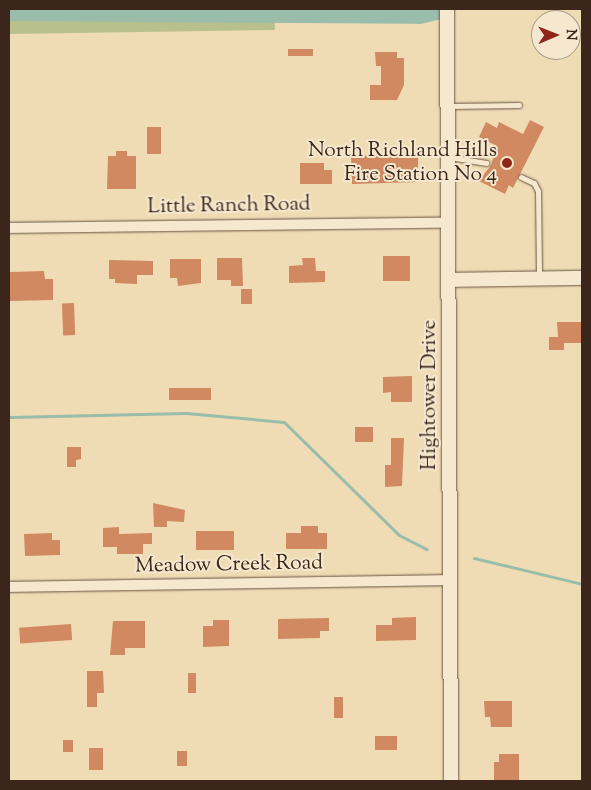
<!DOCTYPE html>
<html>
<head>
<meta charset="utf-8">
<style>
  body { margin:0 }
  #map { position:relative; width:591px; height:790px; overflow:hidden; background:#efdcb5; font-family:"Sorts Mill Goudy",serif }
  div>[style] { position:absolute }
  [style*='--x'] { left:calc(var(--x)*1px); top:calc(var(--y)*1px); width:calc(var(--w)*1px); rotate:calc(var(--a)*1deg) }
  .green>* { inset:0; background:#b8c08e }
  .stream>* { height:3px; margin:-1.5px; padding:0 1.5px; transform-origin:1.5px; border-radius:1.5px; background:#9abcaa }
  .river>* { height:18px; margin:-9px; padding:0 9px; transform-origin:9px; border-radius:9px; background:#9abcaa }
  .building>* { inset:0; background:#d08961; transform-origin:0 0 }
  .roads { filter:drop-shadow(0 0 1px #695342) drop-shadow(0 0 1px #695342) }
  .service>* { height:5px; margin:-2.5px; padding:0 2.5px; transform-origin:2.5px; border-radius:2.5px; background:#f5e8cf }
  .minor>* { height:10px; margin:-5px; padding:0 5px; transform-origin:5px; border-radius:5px; background:#f5e8cf }
  .tertiary>* { height:14px; margin:-7px; padding:0 7px; transform-origin:7px; border-radius:7px; background:#f5e8cf }
  .dots>* { width:14px; height:14px; translate:-50% -50%; box-sizing:border-box; border:2px solid #f5e8cf; border-radius:50% }
  span { translate:-50% -50%; white-space:nowrap; text-align:center; line-height:1.15; -webkit-text-stroke:4px #f5e8cf; paint-order:stroke }
  .poi-label { font-size:21px; color:#3c251b }
  .right { translate:-100% -50%; text-align:right }
  .street-label { font-size:21px; color:#3c251b }
  .frame { position:absolute; inset:0; border:10px solid #3c251b; pointer-events:none }
  .north { position:absolute; left:531px; top:10px; width:50px; height:50px; box-sizing:border-box; background:#f5e8cf; border:1px solid #ab9a87; border-radius:50%; rotate:89deg; font-size:14px; font-weight:700; line-height:20px; text-align:center; color:#3c251b }
  .north::after { content:''; display:block; margin:auto; width:18px; height:22px; background:#8f2418; clip-path:polygon(50% 0,100% 100%,50% 72%,0 100%) }
</style>
</head>
<body>
<div id="map">
  <div class="green">
    <div style="clip-path:polygon(9px 9px,274px 9px,275px 30px,9px 34px)"></div>
  </div>
  <div class="stream">
    <div style="--x:193;--y:13;--w:27;--a:-8"></div>
    <div style="--x:9;--y:417;--w:177;--a:-1.3"></div>
    <div style="--x:186;--y:413;--w:98;--a:5.2"></div>
    <div style="--x:284;--y:422;--w:161;--a:44.5"></div>
    <div style="--x:399;--y:535;--w:31;--a:27"></div>
    <div style="--x:474;--y:558;--w:111;--a:13.5"></div>
  </div>
  <div class="river">
    <div style="--x:9;--y:12;--w:410;--a:0.4"></div>
    <div style="--x:419;--y:15;--w:27;--a:-13"></div>
  </div>
  <div class="building">
    <div style="left:288px;top:49px;width:25px;height:7px"></div>
    <div style="clip-path:polygon(375px 52px,397px 52px,397px 58px,404px 58px,404px 85px,397px 100px,370px 100px,370px 85px,381px 85px,381px 66px,376px 66px)"></div>
    <div style="clip-path:polygon(530px 120px,544px 127px,513px 188px,509px 185px,505px 194px,479px 181px,491px 165px,497px 146px,479px 137px,486px 122px,497px 128px,499px 122px,523px 134px)"></div>
    <div style="left:147px;top:127px;width:14px;height:27px"></div>
    <div style="clip-path:polygon(116px 151px,127px 151px,127px 156px,136px 156px,136px 189px,107px 189px,108px 156px,116px 156px)"></div>
    <div style="clip-path:polygon(380px 154px,418px 154px,418px 182px,352px 184px,351px 157px)"></div>
    <div style="clip-path:polygon(300px 163px,324px 163px,324px 170px,332px 170px,332px 184px,300px 184px)"></div>
    <div style="left:383px;top:256px;width:27px;height:25px"></div>
    <div style="clip-path:polygon(217px 258px,242px 258px,243px 286px,231px 286px,231px 280px,217px 280px)"></div>
    <div style="clip-path:polygon(302px 258px,315px 258px,316px 271px,325px 271px,325px 282px,289px 283px,289px 266px,303px 265px)"></div>
    <div style="clip-path:polygon(170px 259px,201px 259px,201px 283px,178px 286px,177px 278px,170px 278px)"></div>
    <div style="clip-path:polygon(109px 260px,153px 261px,153px 275px,137px 275px,137px 284px,115px 283px,115px 279px,109px 279px)"></div>
    <div style="clip-path:polygon(44px 271px,45px 279px,53px 279px,53px 300px,10px 301px,10px 272px)"></div>
    <div style="left:252px;top:289px;width:15px;height:11px;rotate:90deg"></div>
    <div style="left:74px;top:303px;width:32px;height:12px;rotate:88deg"></div>
    <div style="clip-path:polygon(557px 322px,582px 322px,582px 343px,564px 343px,564px 350px,549px 350px,549px 337px,558px 337px)"></div>
    <div style="clip-path:polygon(412px 376px,412px 402px,391px 402px,391px 392px,383px 393px,383px 377px)"></div>
    <div style="left:169px;top:388px;width:42px;height:12px"></div>
    <div style="left:355px;top:427px;width:18px;height:15px"></div>
    <div style="clip-path:polygon(391px 438px,404px 438px,402px 486px,385px 487px,385px 465px,391px 465px)"></div>
    <div style="clip-path:polygon(67px 447px,81px 447px,81px 459px,76px 460px,76px 467px,67px 467px)"></div>
    <div style="clip-path:polygon(153px 503px,185px 510px,184px 522px,167px 521px,167px 527px,154px 527px)"></div>
    <div style="clip-path:polygon(301px 526px,318px 526px,318px 533px,327px 533px,327px 549px,286px 549px,286px 533px,301px 533px)"></div>
    <div style="clip-path:polygon(119px 527px,119px 534px,152px 533px,152px 544px,143px 544px,143px 554px,117px 554px,117px 547px,103px 547px,103px 528px)"></div>
    <div style="left:234px;top:531px;width:19px;height:38px;rotate:90deg"></div>
    <div style="clip-path:polygon(52px 533px,52px 540px,60px 540px,60px 555px,25px 556px,24px 534px)"></div>
    <div style="clip-path:polygon(416px 617px,416px 640px,376px 641px,376px 625px,392px 625px,392px 618px)"></div>
    <div style="clip-path:polygon(329px 618px,329px 631px,320px 631px,320px 638px,278px 639px,278px 619px)"></div>
    <div style="clip-path:polygon(213px 620px,229px 620px,229px 646px,203px 647px,203px 626px,213px 626px)"></div>
    <div style="clip-path:polygon(113px 621px,145px 621px,145px 648px,125px 648px,125px 655px,110px 655px)"></div>
    <div style="left:71px;top:624px;width:16px;height:52px;rotate:86deg"></div>
    <div style="clip-path:polygon(87px 671px,103px 671px,104px 693px,97px 693px,97px 707px,87px 707px)"></div>
    <div style="left:188px;top:673px;width:8px;height:20px"></div>
    <div style="left:334px;top:697px;width:9px;height:21px"></div>
    <div style="clip-path:polygon(484px 701px,512px 701px,512px 727px,491px 727px,490px 717px,485px 717px)"></div>
    <div style="left:375px;top:736px;width:22px;height:14px"></div>
    <div style="left:63px;top:740px;width:10px;height:12px"></div>
    <div style="left:89px;top:748px;width:14px;height:22px"></div>
    <div style="left:177px;top:751px;width:10px;height:15px"></div>
    <div style="clip-path:polygon(499px 754px,519px 754px,519px 781px,494px 781px,494px 762px,499px 762px)"></div>
  </div>
  <div class="roads">
    <div class="service">
      <div style="--x:450;--y:106;--w:69;--a:-0.8"></div>
      <div style="--x:449;--y:157;--w:38;--a:9"></div>
      <div style="--x:521;--y:177;--w:14;--a:25"></div>
      <div style="--x:534;--y:183;--w:9;--a:63"></div>
      <div style="--x:538;--y:191;--w:87;--a:89.3"></div>
    </div>
    <div class="minor">
      <div style="--x:9;--y:228;--w:440;--a:-0.7"></div>
      <div style="--x:9;--y:587;--w:441;--a:-0.9"></div>
    </div>
    <div class="tertiary">
      <div style="--x:447;--y:9;--w:772;--a:89.7"></div>
      <div style="--x:450;--y:280;--w:132;--a:-0.9"></div>
    </div>
  </div>
  <div class="dots">
    <div style="left:507px;top:163px;background:#8f2418"></div>
  </div>
  <div class="poi-label">
    <span class="right" style="left:497px;top:163px">North Richland Hills<br>Fire Station No 4</span>
  </div>
  <div class="street-label">
    <span style="left:229px;top:206px;rotate:-1deg">Little Ranch Road</span>
    <span style="left:430px;top:395px;rotate:-90deg">Hightower Drive</span>
    <span style="left:229px;top:565px;rotate:-1deg">Meadow Creek Road</span>
  </div>
  <div class="frame"></div>
  <div class="north">N</div>
</div>
</body>
</html>
